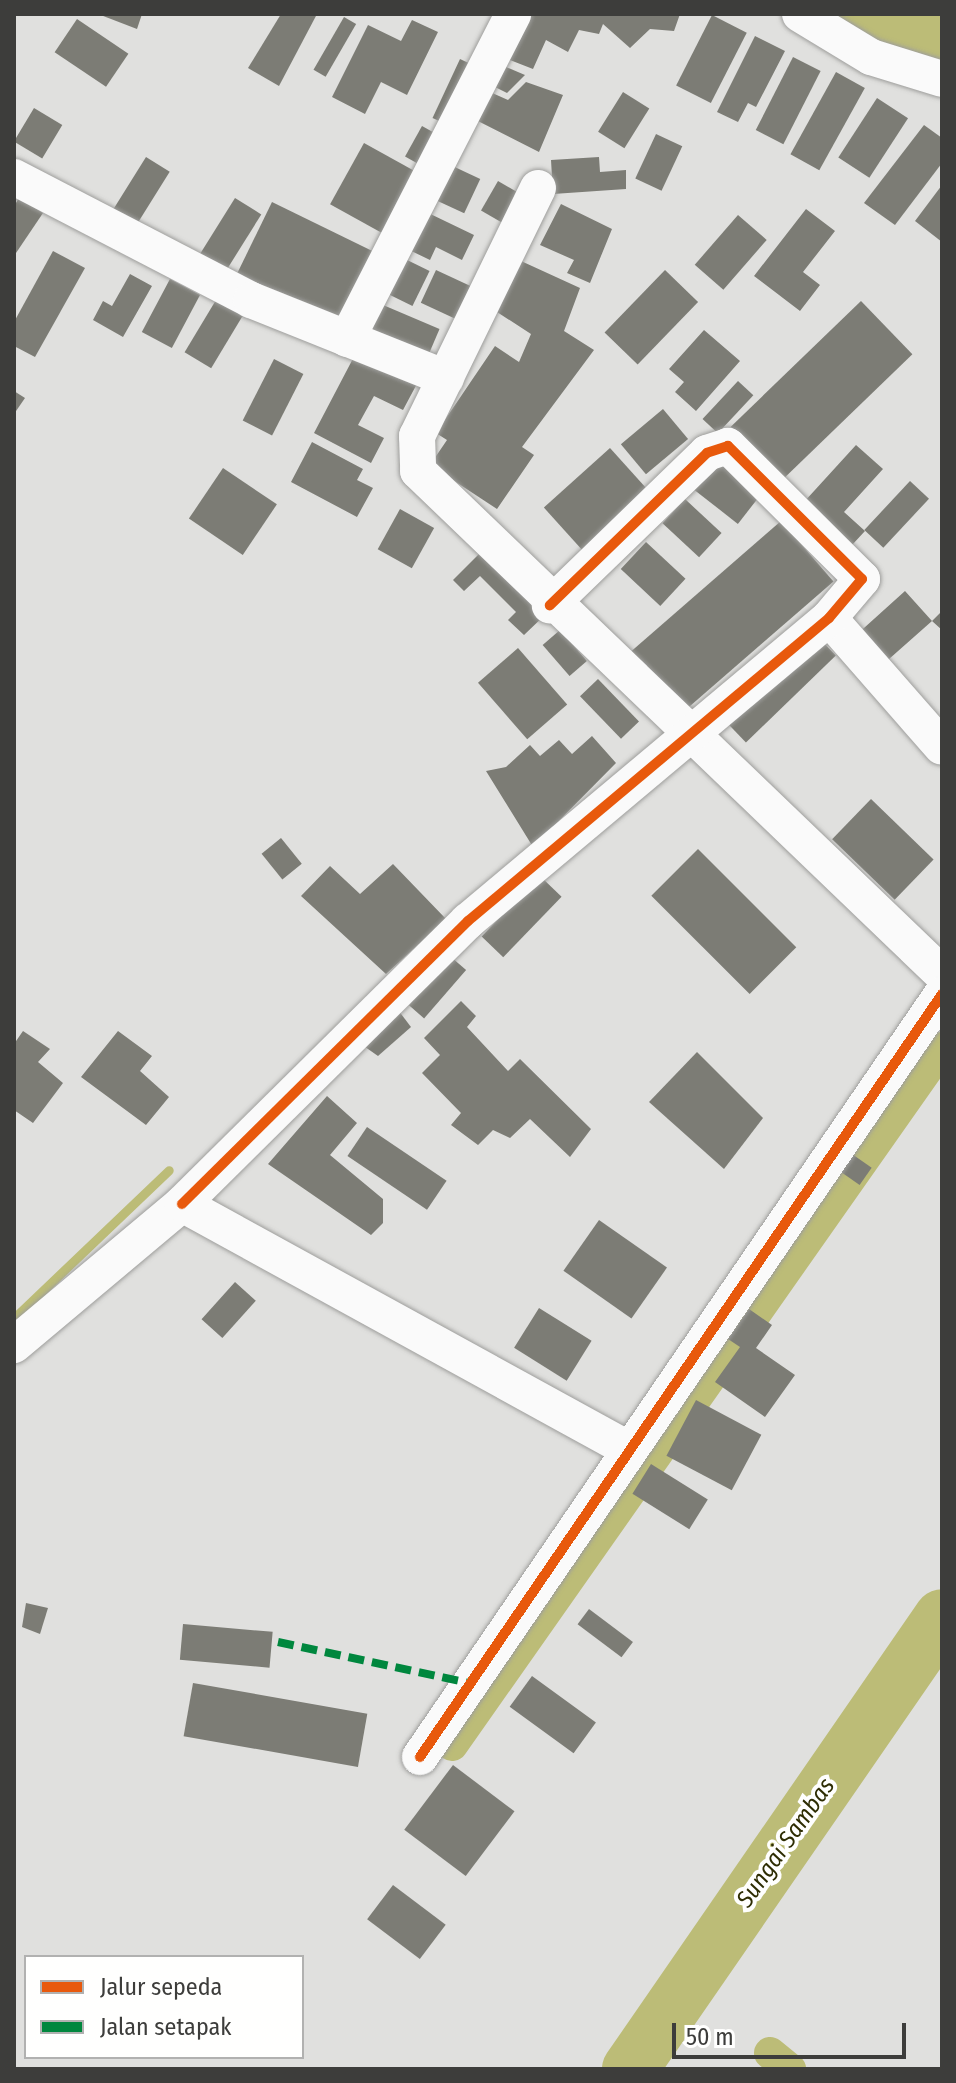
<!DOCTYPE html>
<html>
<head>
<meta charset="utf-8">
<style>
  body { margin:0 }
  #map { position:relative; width:956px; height:2083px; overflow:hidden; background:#e0e0de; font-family:"Fira Sans Condensed",sans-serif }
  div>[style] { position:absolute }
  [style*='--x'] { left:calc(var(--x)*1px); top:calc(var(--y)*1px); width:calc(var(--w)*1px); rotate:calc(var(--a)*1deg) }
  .stream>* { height:9px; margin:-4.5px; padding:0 4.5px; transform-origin:4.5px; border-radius:4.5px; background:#bcbc77 }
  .canal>* { height:32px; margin:-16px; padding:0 16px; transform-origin:16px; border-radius:16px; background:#bcbc77 }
  .river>* { height:56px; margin:-28px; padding:0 28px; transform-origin:28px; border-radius:28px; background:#bcbc77 }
  .building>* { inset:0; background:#7c7c75; transform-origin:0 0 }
  .roads { filter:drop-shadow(0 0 2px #9e9e9c) drop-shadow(0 0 2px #9e9e9c) }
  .street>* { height:36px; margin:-18px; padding:0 18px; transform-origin:18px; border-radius:18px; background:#fafafa }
  .quiet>* { height:8px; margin-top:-4px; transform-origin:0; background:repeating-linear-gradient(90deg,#00873e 0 16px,transparent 0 24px) }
  .cycleway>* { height:10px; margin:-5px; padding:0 5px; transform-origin:5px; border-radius:5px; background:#e8590c }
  span { translate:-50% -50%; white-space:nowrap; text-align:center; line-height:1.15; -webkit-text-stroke:8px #fffffe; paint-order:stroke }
  .water-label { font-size:24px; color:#2e2d03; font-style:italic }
  .frame { position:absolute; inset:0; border:16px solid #3d3d3b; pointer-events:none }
  .legend { position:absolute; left:24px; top:1955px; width:280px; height:104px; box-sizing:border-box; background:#fffffe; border:2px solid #b1b1b0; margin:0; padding:10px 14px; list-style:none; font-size:24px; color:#3d3d3b }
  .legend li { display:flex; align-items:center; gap:16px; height:40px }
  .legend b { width:40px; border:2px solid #b1b1b0 }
  .scale { position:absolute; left:672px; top:2023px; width:234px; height:36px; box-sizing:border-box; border:4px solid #3d3d3b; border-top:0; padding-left:10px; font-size:24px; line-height:28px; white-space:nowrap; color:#3d3d3b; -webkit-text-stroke:6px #fffffe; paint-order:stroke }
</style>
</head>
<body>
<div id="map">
  <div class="stream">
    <div style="--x:14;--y:1318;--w:214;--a:-43.7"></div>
  </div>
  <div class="canal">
    <div style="--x:452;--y:1745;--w:852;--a:-54.89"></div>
    <div style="--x:770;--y:2053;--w:26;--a:39"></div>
  </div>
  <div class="river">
    <div style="--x:862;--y:14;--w:85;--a:19.3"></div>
    <div style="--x:630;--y:2069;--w:549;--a:-55.38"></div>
  </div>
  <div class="building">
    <div style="clip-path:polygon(98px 14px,142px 14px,137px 29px)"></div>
    <div style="clip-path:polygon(281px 14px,317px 14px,279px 86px,248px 68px)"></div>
    <div style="clip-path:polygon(523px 14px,680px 14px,674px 31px,650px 29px,630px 48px,603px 24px,599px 34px,579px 30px,568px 52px,546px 40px,533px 69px,505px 58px)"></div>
    <div style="left:712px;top:15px;width:39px;height:79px;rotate:27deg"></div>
    <div style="left:344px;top:17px;width:14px;height:61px;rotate:30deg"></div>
    <div style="left:77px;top:19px;width:62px;height:40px;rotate:34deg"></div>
    <div style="clip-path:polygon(412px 20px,438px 32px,407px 95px,381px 82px,365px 114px,332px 97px,368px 25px,401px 41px)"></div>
    <div style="clip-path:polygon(755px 36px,785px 51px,756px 107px,748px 103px,738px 122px,717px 112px)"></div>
    <div style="left:793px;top:57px;width:31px;height:82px;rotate:27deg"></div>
    <div style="left:460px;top:59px;width:14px;height:65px;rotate:25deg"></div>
    <div style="clip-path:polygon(499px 64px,525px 75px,507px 93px,489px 84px)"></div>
    <div style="left:836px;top:72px;width:33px;height:94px;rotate:29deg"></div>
    <div style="clip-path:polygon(526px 82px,563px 95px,539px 152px,470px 117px,481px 88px,508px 100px)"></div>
    <div style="left:623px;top:92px;width:31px;height:47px;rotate:32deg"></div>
    <div style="left:877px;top:98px;width:37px;height:71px;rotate:33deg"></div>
    <div style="left:34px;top:108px;width:33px;height:39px;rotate:31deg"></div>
    <div style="clip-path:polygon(924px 125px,942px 138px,942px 163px,895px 225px,864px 203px)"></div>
    <div style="left:422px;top:126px;width:18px;height:35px;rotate:29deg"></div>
    <div style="left:656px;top:134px;width:29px;height:49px;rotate:25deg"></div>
    <div style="left:364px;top:143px;width:64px;height:70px;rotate:29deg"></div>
    <div style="left:146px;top:157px;width:28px;height:64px;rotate:32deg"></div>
    <div style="clip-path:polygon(599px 157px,600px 172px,626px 170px,626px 189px,553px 194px,551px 160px)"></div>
    <div style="left:444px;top:162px;width:40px;height:38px;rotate:25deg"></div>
    <div style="left:498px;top:181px;width:30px;height:34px;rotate:30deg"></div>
    <div style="clip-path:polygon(942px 185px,942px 242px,915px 221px)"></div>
    <div style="clip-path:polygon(19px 198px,43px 213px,14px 256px,14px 206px)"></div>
    <div style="left:235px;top:198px;width:31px;height:77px;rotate:32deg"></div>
    <div style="left:272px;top:202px;width:119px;height:86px;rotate:26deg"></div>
    <div style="clip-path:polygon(561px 204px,612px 229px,590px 283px,567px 273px,574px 260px,540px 245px)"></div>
    <div style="clip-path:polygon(420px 209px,474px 235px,462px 260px,436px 247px,430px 260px,401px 246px)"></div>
    <div style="clip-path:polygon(806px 209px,835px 231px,803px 272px,820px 285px,800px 311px,754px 276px)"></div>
    <div style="left:738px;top:215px;width:38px;height:66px;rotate:41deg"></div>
    <div style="clip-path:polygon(53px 251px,85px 268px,35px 357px,14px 346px,14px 322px)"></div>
    <div style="left:399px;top:256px;width:34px;height:39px;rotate:26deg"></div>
    <div style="clip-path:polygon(521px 261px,580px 288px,564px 331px,594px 350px,522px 447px,534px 455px,497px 509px,430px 465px,447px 440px,436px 433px,495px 346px,519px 362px,531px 334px,497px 312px)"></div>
    <div style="left:436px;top:270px;width:38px;height:36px;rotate:25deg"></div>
    <div style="left:665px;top:270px;width:46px;height:87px;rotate:44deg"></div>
    <div style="clip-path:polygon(130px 274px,152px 286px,123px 337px,93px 320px,103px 301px,112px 306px)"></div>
    <div style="left:170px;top:279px;width:34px;height:60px;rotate:28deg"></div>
    <div style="left:216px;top:300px;width:31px;height:61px;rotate:31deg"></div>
    <div style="left:861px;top:301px;width:74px;height:181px;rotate:46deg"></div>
    <div style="left:376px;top:302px;width:69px;height:36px;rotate:23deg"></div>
    <div style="clip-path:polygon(704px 330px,740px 361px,696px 411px,675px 392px,684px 382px,669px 369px)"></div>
    <div style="clip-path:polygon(358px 349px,419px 380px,403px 410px,374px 396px,358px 425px,384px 438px,371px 463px,314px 433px)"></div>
    <div style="left:274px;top:359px;width:33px;height:69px;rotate:27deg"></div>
    <div style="left:738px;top:381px;width:21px;height:52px;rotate:43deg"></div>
    <div style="clip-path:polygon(14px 391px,25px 398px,14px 414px)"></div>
    <div style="left:663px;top:409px;width:39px;height:55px;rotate:50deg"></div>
    <div style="clip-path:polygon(312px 442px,363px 469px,357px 480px,373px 488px,357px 517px,291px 482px)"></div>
    <div style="clip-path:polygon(856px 445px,883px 469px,844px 512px,865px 531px,852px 545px,804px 502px)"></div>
    <div style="left:610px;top:448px;width:64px;height:89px;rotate:48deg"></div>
    <div style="left:714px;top:457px;width:60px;height:38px;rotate:38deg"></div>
    <div style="left:223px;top:468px;width:65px;height:61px;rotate:34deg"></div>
    <div style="left:910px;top:481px;width:26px;height:67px;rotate:43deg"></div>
    <div style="left:685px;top:499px;width:50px;height:33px;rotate:43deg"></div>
    <div style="left:400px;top:509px;width:39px;height:46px;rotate:29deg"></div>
    <div style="left:781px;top:521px;width:80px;height:198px;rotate:49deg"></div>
    <div style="left:646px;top:542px;width:54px;height:37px;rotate:43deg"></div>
    <div style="clip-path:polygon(484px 549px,547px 613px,524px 635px,508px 620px,516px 612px,480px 576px,464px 591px,453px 580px)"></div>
    <div style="clip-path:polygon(905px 591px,932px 621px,942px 611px,942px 630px,932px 621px,880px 667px,854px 637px)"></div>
    <div style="left:560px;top:630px;width:41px;height:23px;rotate:49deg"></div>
    <div style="left:815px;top:634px;width:30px;height:125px;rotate:46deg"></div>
    <div style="left:518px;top:648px;width:75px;height:53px;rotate:49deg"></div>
    <div style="left:598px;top:679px;width:59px;height:25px;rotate:46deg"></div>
    <div style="clip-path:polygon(592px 736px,616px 763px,533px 847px,486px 771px,506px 767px,530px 745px,540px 756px,559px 740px,572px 754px)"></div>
    <div style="left:871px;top:799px;width:87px;height:56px;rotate:44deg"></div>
    <div style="left:281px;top:838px;width:33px;height:25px;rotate:51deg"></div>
    <div style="left:698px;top:849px;width:139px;height:66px;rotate:45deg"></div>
    <div style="clip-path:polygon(393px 864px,446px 919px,386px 974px,301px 896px,330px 866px,360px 894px)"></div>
    <div style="left:540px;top:876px;width:30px;height:84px;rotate:44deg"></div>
    <div style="left:451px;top:957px;width:20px;height:64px;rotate:41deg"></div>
    <div style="clip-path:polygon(461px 1001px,476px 1016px,467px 1027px,508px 1071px,520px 1059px,591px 1129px,570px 1157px,530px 1119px,510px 1138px,493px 1130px,478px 1145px,451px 1125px,461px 1113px,422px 1073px,440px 1055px,424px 1038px)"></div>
    <div style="clip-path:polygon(395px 1006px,411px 1027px,378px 1056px,358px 1042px)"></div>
    <div style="clip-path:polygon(23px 1031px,50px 1049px,38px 1062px,63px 1083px,33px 1123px,14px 1110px,14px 1044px)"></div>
    <div style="clip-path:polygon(118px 1031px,152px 1056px,140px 1071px,169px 1097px,146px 1125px,81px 1077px)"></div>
    <div style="clip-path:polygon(697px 1052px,763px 1118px,724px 1169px,649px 1102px)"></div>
    <div style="clip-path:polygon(327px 1096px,357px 1123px,330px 1155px,383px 1199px,383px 1223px,371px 1235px,268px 1164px)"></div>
    <div style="left:367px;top:1127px;width:96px;height:35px;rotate:34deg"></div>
    <div style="left:852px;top:1154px;width:24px;height:21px;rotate:35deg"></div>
    <div style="left:599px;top:1220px;width:83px;height:62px;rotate:35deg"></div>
    <div style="left:235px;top:1282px;width:28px;height:50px;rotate:42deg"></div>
    <div style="left:539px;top:1308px;width:62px;height:47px;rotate:32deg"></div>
    <div style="clip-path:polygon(749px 1309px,772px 1325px,756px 1348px,795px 1375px,765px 1417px,715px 1382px,740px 1347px,728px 1339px)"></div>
    <div style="left:696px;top:1400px;width:74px;height:63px;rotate:28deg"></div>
    <div style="left:651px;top:1464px;width:67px;height:35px;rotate:32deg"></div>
    <div style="clip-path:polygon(26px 1603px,48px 1608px,40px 1634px,22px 1627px)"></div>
    <div style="left:589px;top:1609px;width:55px;height:19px;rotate:37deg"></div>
    <div style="left:183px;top:1624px;width:90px;height:36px;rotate:5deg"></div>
    <div style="left:532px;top:1676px;width:79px;height:38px;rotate:36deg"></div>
    <div style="left:193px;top:1683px;width:177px;height:54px;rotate:10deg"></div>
    <div style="left:453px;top:1765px;width:77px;height:81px;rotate:37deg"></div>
    <div style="left:393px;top:1885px;width:66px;height:43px;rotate:37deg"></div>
  </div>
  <div class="roads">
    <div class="street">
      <div style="--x:800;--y:14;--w:83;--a:31.2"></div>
      <div style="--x:871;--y:57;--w:74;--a:17.2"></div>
      <div style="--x:14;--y:177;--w:267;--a:27.4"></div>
      <div style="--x:251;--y:300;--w:210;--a:21.8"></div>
      <div style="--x:538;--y:188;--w:276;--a:116"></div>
      <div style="--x:417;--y:436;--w:35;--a:88"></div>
      <div style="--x:418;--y:471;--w:726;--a:43.83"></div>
      <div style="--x:347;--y:339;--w:365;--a:-62.9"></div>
      <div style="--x:829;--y:618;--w:171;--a:48.8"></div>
      <div style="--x:182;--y:1204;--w:402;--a:-44.7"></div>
      <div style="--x:468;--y:921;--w:471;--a:-40"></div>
      <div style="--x:829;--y:618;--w:51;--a:-49.8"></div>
      <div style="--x:862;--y:579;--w:189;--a:-135.2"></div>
      <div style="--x:728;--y:446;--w:22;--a:162"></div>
      <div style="--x:707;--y:453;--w:219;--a:135.9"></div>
      <div style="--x:14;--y:1345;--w:219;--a:-40"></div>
      <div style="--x:182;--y:1204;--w:509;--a:28.78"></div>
      <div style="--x:420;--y:1757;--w:924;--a:-55.62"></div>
    </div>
  </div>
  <div class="quiet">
    <div style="--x:278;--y:1642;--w:195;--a:12.1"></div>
  </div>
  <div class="cycleway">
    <div style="--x:182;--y:1204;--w:402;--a:-44.7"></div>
    <div style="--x:468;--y:921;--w:471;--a:-40"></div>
    <div style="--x:829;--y:618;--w:51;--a:-49.8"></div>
    <div style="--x:862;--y:579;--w:189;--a:-135.2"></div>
    <div style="--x:728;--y:446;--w:22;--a:162"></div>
    <div style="--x:707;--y:453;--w:219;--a:135.9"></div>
    <div style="--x:420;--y:1757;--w:924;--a:-55.62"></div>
  </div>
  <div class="water-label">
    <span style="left:786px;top:1843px;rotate:-55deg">Sungai Sambas</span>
  </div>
  <div class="frame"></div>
  <ul class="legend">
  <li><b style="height:10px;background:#e8590c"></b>Jalur sepeda</li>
  <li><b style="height:10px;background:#00873e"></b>Jalan setapak</li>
  </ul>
  <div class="scale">50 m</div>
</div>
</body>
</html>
